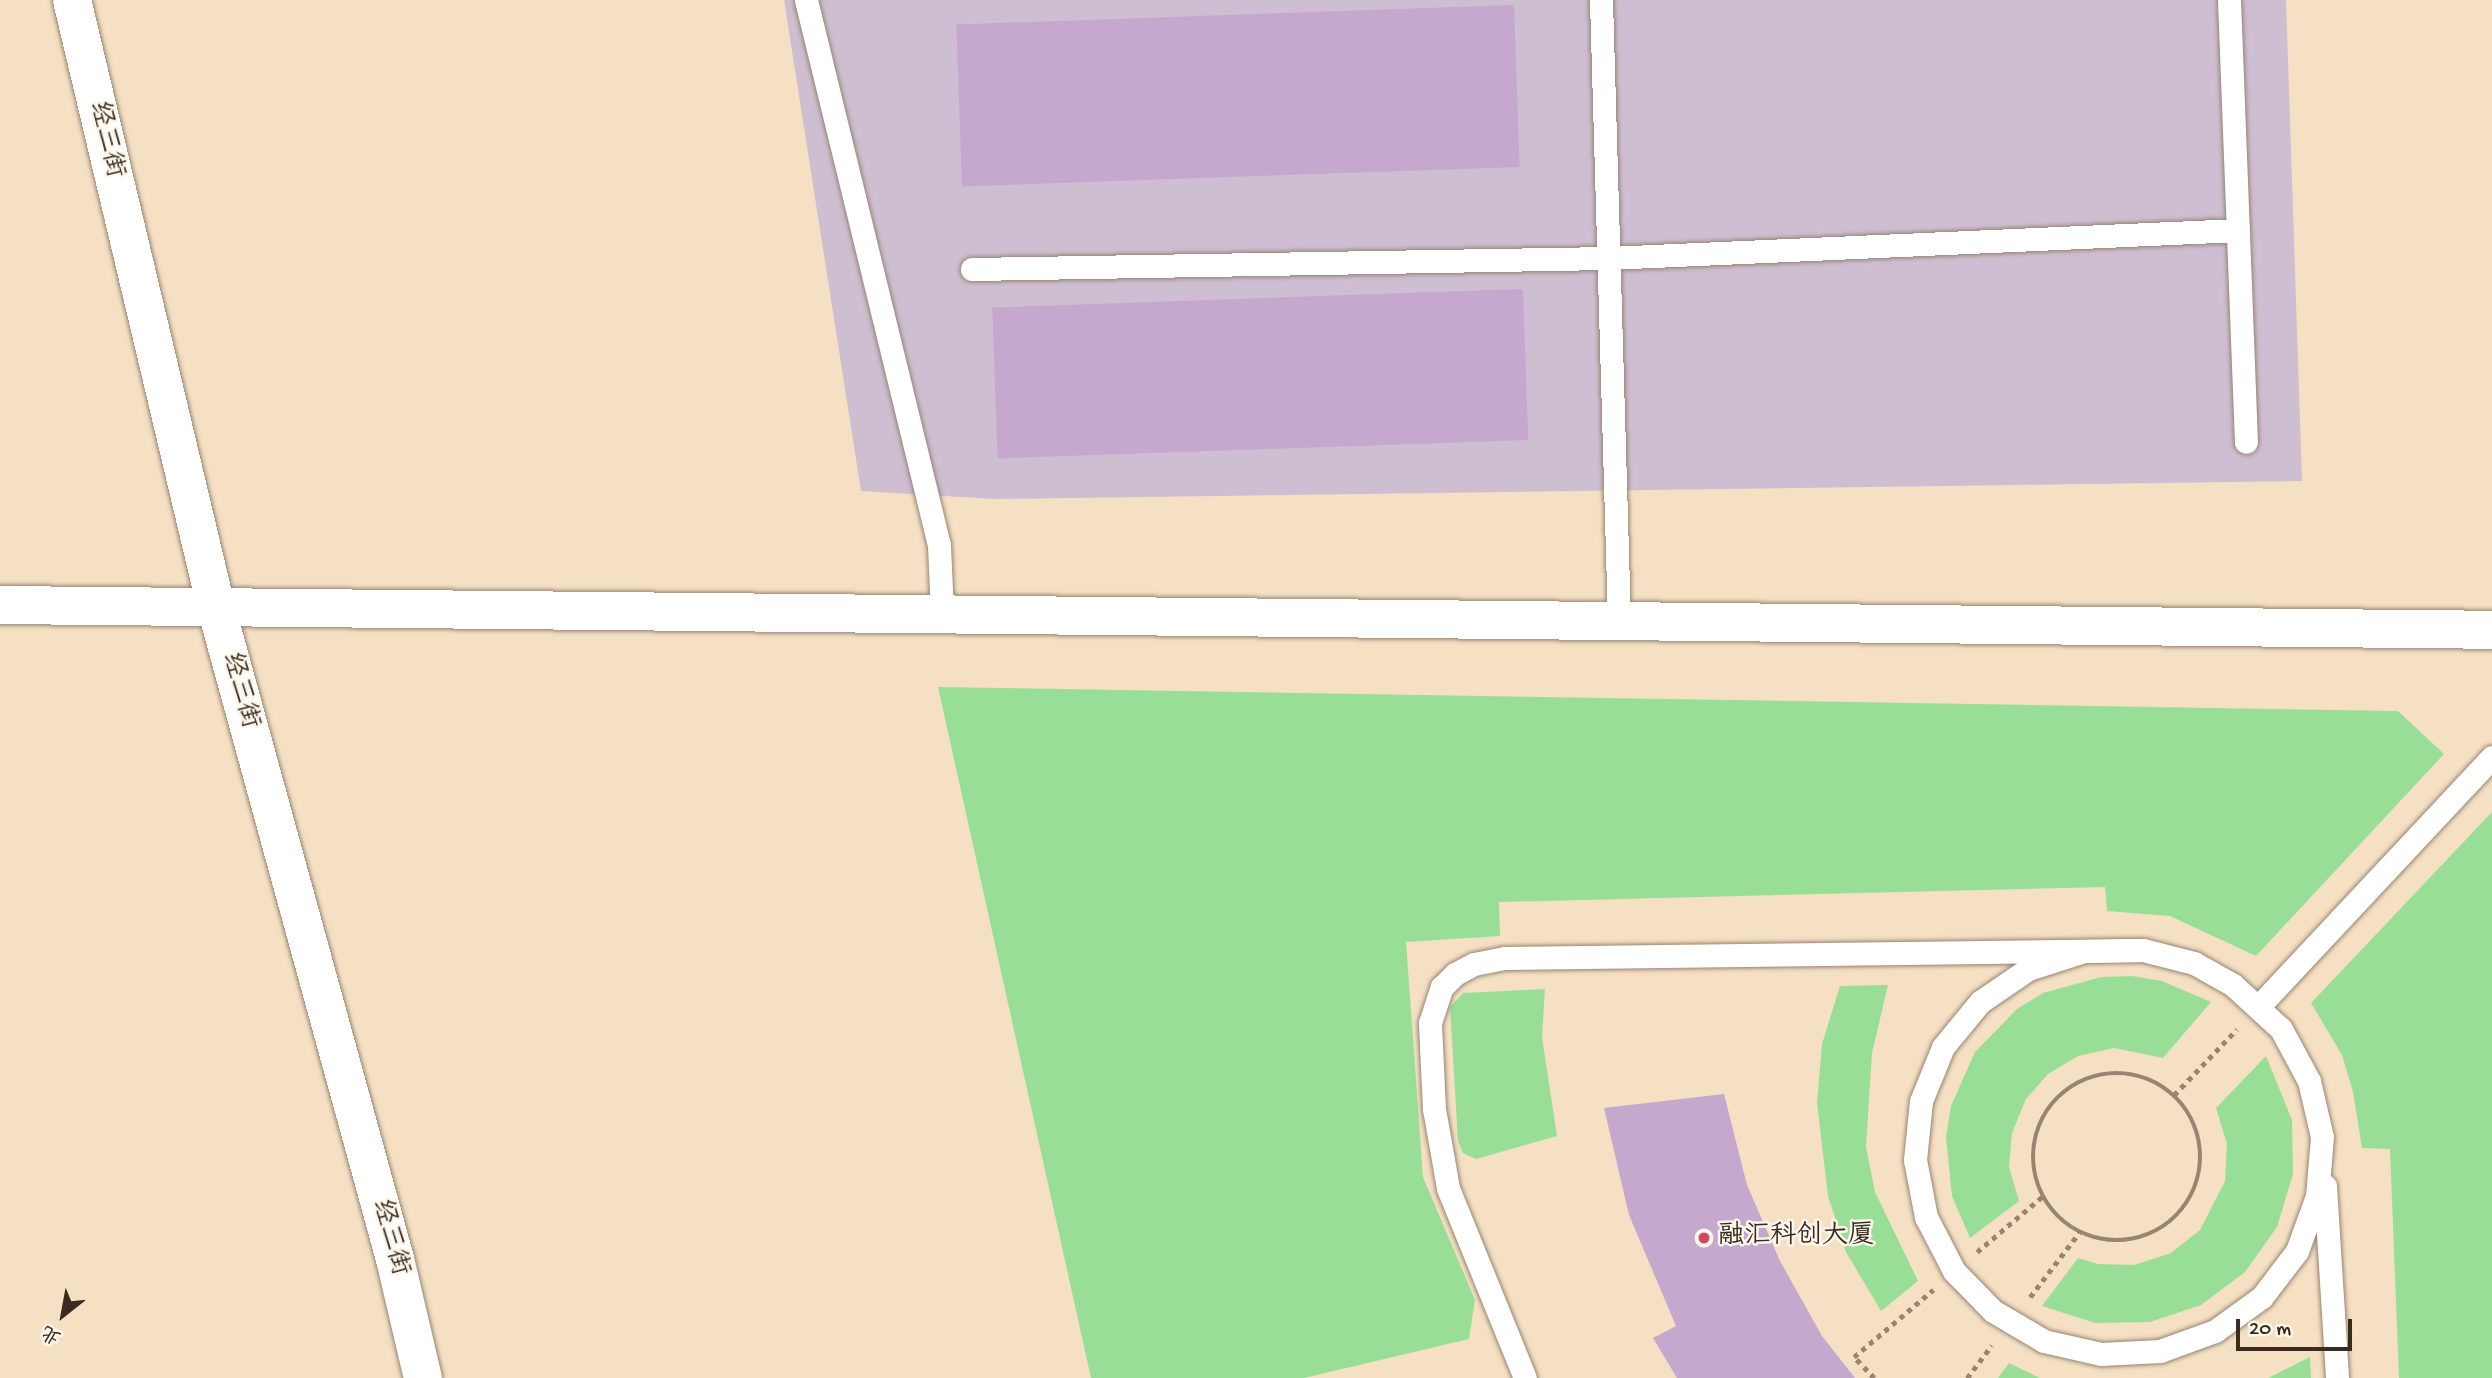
<!DOCTYPE html>
<html>
<head>
<meta charset="utf-8">
<style>
  body { margin:0 }
  #map { position:relative; width:2492px; height:1378px; overflow:hidden; background:#f5e0c4; font-family:"Gochi Hand","LXGW WenKai TC",sans-serif }
  div>[style] { position:absolute }
  [style*='--x'] { left:calc(var(--x)*1px); top:calc(var(--y)*1px); width:calc(var(--w)*1px); rotate:calc(var(--a)*1deg) }
  .industrial>* { inset:0; background:#cebed2 }
  .green>* { inset:0; background:#99de97 }
  .building>* { inset:0; background:#c6a7cd; transform-origin:0 0 }
  .path>* { height:4.5px; margin-top:-2.25px; transform-origin:0; background:repeating-linear-gradient(90deg,#988571 0 5px,transparent 0 10px) }
  .path>.ring { margin:-2.25px; padding:0; box-sizing:content-box; background:none; border:4.5px solid #988571; border-radius:50% }
  .roads { filter:drop-shadow(0 0 2px #988571) drop-shadow(0 0 2px #988571) }
  .service>* { height:23px; margin:-11.5px; padding:0 11.5px; transform-origin:11.5px; border-radius:11.5px; background:#fff }
  .minor>* { height:38px; margin:-19px; padding:0 19px; transform-origin:19px; border-radius:19px; background:#fff }
  .dots>* { width:19px; height:19px; translate:-50% -50%; box-sizing:border-box; border:4px solid #fbf7ec; border-radius:50% }
  span { translate:-50% -50%; white-space:nowrap; text-align:center; line-height:1.15; -webkit-text-stroke:5px #fbf7ec; paint-order:stroke }
  .street-label { font-size:26px; color:#3b2a1e }
  .poi-label { font-size:26px; color:#3b2a1e }
  .left { translate:0 -50%; text-align:left }
  .north { position:absolute; left:28px; top:1280px; width:70px; height:70px; -webkit-text-stroke:5px #fbf7ec; paint-order:stroke; rotate:211deg; font-size:19px; font-weight:700; line-height:28px; text-align:center; color:#3b2a1e }
  .north::after { content:''; display:block; margin:auto; width:24px; height:32px; background:#3b2a1e; clip-path:polygon(50% 0,100% 100%,50% 72%,0 100%) }
  .scale { position:absolute; left:2236px; top:1319px; width:116px; height:32px; box-sizing:border-box; border:4px solid #3b2a1e; border-top:0; padding-left:9px; font-size:21px; line-height:24px; white-space:nowrap; color:#3b2a1e; -webkit-text-stroke:5px #fbf7ec; paint-order:stroke }
</style>
</head>
<body>
<div id="map">
  <div class="industrial">
    <div style="clip-path:polygon(784px 0,2286px 0,2302px 481px,994px 499px,861px 491px)"></div>
  </div>
  <div class="green">
    <div style="clip-path:polygon(938px 687px,2398px 711px,2444px 754px,2256px 956px,2170px 916px,2107px 911px,2105px 887px,1499px 902px,1500px 936px,1406px 942px,1423px 1177px,1475px 1300px,1469px 1339px,1304px 1378px,1091px 1378px)"></div>
    <div style="clip-path:polygon(2492px 812px,2492px 1378px,2399px 1378px,2390px 1149px,2362px 1148px,2353px 1092px,2342px 1055px,2311px 1003px)"></div>
    <div style="clip-path:polygon(2132px 976px,2162px 981px,2211px 1002px,2163px 1058px,2114px 1048px,2078px 1056px,2048px 1074px,2026px 1099px,2012px 1133px,2009px 1167px,2019px 1201px,1970px 1238px,1952px 1196px,1946px 1137px,1951px 1106px,1975px 1052px,2017px 1009px,2043px 993px,2101px 977px)"></div>
    <div style="clip-path:polygon(1888px 985px,1872px 1053px,1866px 1147px,1875px 1192px,1918px 1281px,1881px 1311px,1846px 1252px,1828px 1196px,1817px 1103px,1822px 1044px,1840px 986px)"></div>
    <div style="clip-path:polygon(1545px 989px,1542px 1037px,1557px 1136px,1476px 1159px,1463px 1153px,1458px 1141px,1450px 1007px,1463px 993px)"></div>
    <div style="clip-path:polygon(2266px 1056px,2292px 1120px,2293px 1174px,2277px 1227px,2245px 1272px,2201px 1305px,2150px 1322px,2095px 1323px,2042px 1306px,2078px 1258px,2098px 1264px,2134px 1265px,2171px 1253px,2200px 1230px,2225px 1181px,2227px 1144px,2216px 1108px)"></div>
    <div style="clip-path:polygon(2310px 1357px,2311px 1378px,2268px 1378px)"></div>
    <div style="clip-path:polygon(2009px 1363px,2040px 1378px,1998px 1378px)"></div>
  </div>
  <div class="building">
    <div style="left:1514px;top:5px;width:162px;height:558px;rotate:88deg"></div>
    <div style="left:1523px;top:289px;width:151px;height:531px;rotate:88deg"></div>
    <div style="clip-path:polygon(1724px 1094px,1747px 1185px,1780px 1261px,1822px 1336px,1855px 1378px,1677px 1378px,1653px 1338px,1676px 1326px,1629px 1215px,1604px 1108px)"></div>
  </div>
  <div class="path">
    <div class="ring" style="left:2033px;top:1073px;width:163.5px;height:163.5px"></div>
    <div style="--x:2174;--y:1095;--w:91;--a:-46.3"></div>
    <div style="--x:1977;--y:1252;--w:87;--a:-40.3"></div>
    <div style="--x:2030;--y:1297;--w:81;--a:-52.6"></div>
    <div style="--x:1874;--y:1378;--w:29;--a:-134"></div>
    <div style="--x:1854;--y:1357;--w:104;--a:-40.3"></div>
    <div style="--x:1967;--y:1378;--w:41;--a:-52.9"></div>
  </div>
  <div class="roads">
    <div class="service">
      <div style="--x:806;--y:0;--w:561;--a:76.29"></div>
      <div style="--x:939;--y:545;--w:69;--a:87.5"></div>
      <div style="--x:1601;--y:0;--w:621;--a:88.34"></div>
      <div style="--x:2229;--y:0;--w:442;--a:87.8"></div>
      <div style="--x:972;--y:269;--w:636;--a:-0.99"></div>
      <div style="--x:1608;--y:258;--w:631;--a:-2.54"></div>
      <div style="--x:2259;--y:1006;--w:341;--a:-46.9"></div>
      <div style="--x:2325;--y:1186;--w:192;--a:86.4"></div>
      <div style="--x:1525;--y:1378;--w:205;--a:-112.1"></div>
      <div style="--x:1448;--y:1188;--w:80;--a:-100"></div>
      <div style="--x:1434;--y:1109;--w:86;--a:-92.7"></div>
      <div style="--x:1430;--y:1023;--w:38;--a:-72"></div>
      <div style="--x:1442;--y:987;--w:18;--a:-45"></div>
      <div style="--x:1455;--y:974;--w:21;--a:-28"></div>
      <div style="--x:1474;--y:964;--w:31;--a:-11"></div>
      <div style="--x:1504;--y:958;--w:639;--a:-0.72"></div>
      <div style="--x:2143;--y:950;--w:53;--a:14.3"></div>
      <div style="--x:2194;--y:963;--w:45;--a:29.4"></div>
      <div style="--x:2233;--y:985;--w:65;--a:42.5"></div>
      <div style="--x:2281;--y:1029;--w:59;--a:61.7"></div>
      <div style="--x:2309;--y:1081;--w:57;--a:76.9"></div>
      <div style="--x:2322;--y:1137;--w:59;--a:94.8"></div>
      <div style="--x:2317;--y:1196;--w:59;--a:110"></div>
      <div style="--x:2297;--y:1251;--w:58;--a:127.3"></div>
      <div style="--x:2262;--y:1297;--w:58;--a:144.1"></div>
      <div style="--x:2215;--y:1331;--w:59;--a:160"></div>
      <div style="--x:2160;--y:1351;--w:59;--a:177.1"></div>
      <div style="--x:2101;--y:1354;--w:58;--a:-167.2"></div>
      <div style="--x:2044;--y:1341;--w:59;--a:-149.5"></div>
      <div style="--x:1993;--y:1311;--w:56;--a:-134.3"></div>
      <div style="--x:1954;--y:1271;--w:61;--a:-117.4"></div>
      <div style="--x:1926;--y:1217;--w:58;--a:-100.9"></div>
      <div style="--x:1915;--y:1160;--w:59;--a:-84.2"></div>
      <div style="--x:1921;--y:1101;--w:58;--a:-67.8"></div>
      <div style="--x:1943;--y:1047;--w:58;--a:-50.6"></div>
      <div style="--x:1980;--y:1002;--w:58;--a:-34.5"></div>
      <div style="--x:2028;--y:969;--w:59;--a:-17.8"></div>
      <div style="--x:2084;--y:951;--w:59;--a:-1"></div>
    </div>
    <div class="minor">
      <div style="--x:72;--y:0;--w:624;--a:76.65"></div>
      <div style="--x:216;--y:607;--w:676;--a:74.65"></div>
      <div style="--x:395;--y:1259;--w:122;--a:76.8"></div>
      <div style="--x:0;--y:605;--w:2492;--a:0.57"></div>
    </div>
  </div>
  <div class="dots">
    <div style="left:1704px;top:1238px;background:#d1495b"></div>
  </div>
  <div class="street-label">
    <span style="left:105px;top:140px;rotate:77deg">经三街</span>
    <span style="left:239px;top:691px;rotate:75deg">经三街</span>
    <span style="left:389px;top:1238px;rotate:75deg">经三街</span>
  </div>
  <div class="poi-label">
    <span class="left" style="left:1718px;top:1238px">融汇科创大厦</span>
  </div>
  <div class="north">北</div>
  <div class="scale">20 m</div>
</div>
</body>
</html>
